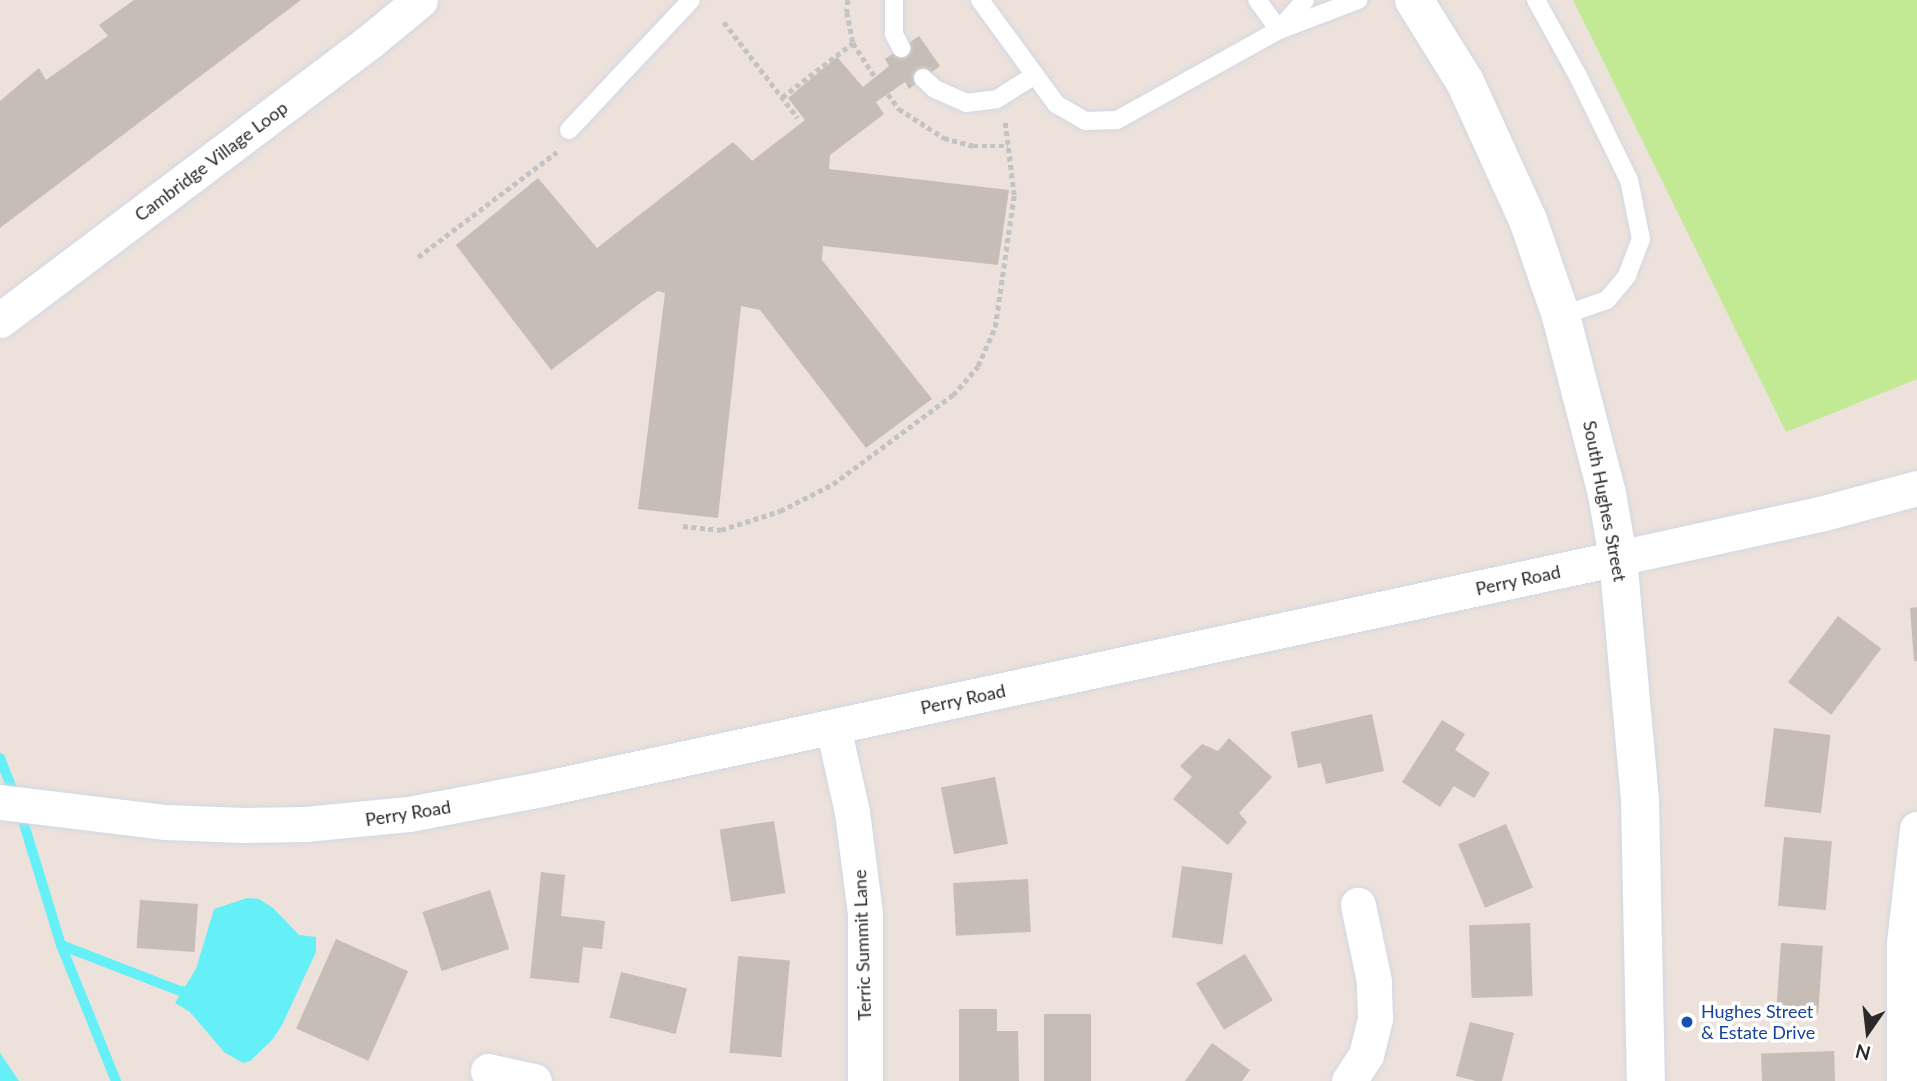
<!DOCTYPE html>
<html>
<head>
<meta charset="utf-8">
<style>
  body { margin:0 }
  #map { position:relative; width:1917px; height:1081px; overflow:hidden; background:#ede1db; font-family:Lato,sans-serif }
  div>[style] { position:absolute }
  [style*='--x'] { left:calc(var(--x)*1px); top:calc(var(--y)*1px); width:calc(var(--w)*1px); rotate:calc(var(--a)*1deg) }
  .green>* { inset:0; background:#c2e993 }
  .water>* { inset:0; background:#65f0f8 }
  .stream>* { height:10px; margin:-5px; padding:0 5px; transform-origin:5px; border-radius:5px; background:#65f0f8 }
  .building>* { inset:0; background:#c5bdb6; transform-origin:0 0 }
  .path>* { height:4.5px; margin-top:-2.25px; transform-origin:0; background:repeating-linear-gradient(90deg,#c3c3c3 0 5px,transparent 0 8.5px) }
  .roads { filter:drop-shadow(0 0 2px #d0d8e4) drop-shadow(0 0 2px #d0d8e4) }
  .service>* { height:18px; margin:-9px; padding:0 9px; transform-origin:9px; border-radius:9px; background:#fff }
  .minor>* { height:35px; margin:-17.5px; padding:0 17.5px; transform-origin:17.5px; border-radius:17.5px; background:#fff }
  .tertiary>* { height:38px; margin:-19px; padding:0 19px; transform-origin:19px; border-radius:19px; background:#fff }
  .dots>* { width:19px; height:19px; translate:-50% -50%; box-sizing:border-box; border:4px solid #fff; border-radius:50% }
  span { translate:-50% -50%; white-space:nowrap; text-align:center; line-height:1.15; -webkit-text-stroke:7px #fff; paint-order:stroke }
  .street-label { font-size:18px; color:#2a2a2a }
  .transit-label { font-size:18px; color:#164399 }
  .left { translate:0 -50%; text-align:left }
  .north { position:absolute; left:1833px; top:997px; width:70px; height:70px; -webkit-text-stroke:5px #fff; paint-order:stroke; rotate:194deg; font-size:19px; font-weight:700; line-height:28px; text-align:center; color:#2a2a2a }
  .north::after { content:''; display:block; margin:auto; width:24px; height:32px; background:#2a2a2a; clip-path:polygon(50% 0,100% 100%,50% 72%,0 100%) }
</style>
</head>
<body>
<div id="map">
  <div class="green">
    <div style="clip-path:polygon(1573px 0,1917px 0,1917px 379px,1786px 432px)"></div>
  </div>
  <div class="water">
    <div style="clip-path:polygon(247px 898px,259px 899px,273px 908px,299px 935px,316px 937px,316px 952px,282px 1025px,273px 1039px,250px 1061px,243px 1063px,224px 1052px,190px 1012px,175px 1003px,196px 969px,214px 909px)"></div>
    <div style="clip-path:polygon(0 1053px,19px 1081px,0 1081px)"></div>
  </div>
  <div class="stream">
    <div style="--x:0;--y:758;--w:41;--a:68.5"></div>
    <div style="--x:20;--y:811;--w:140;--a:73"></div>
    <div style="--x:61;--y:945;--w:147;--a:68"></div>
    <div style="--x:61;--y:945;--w:128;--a:21.1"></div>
    <div style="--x:180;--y:991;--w:10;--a:6"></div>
  </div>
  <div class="building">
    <div style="clip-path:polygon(134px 0,301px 0,0 228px,0 101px,39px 68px,46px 80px,108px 36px,99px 25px)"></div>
    <div style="clip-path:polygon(919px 36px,940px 66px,909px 89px,905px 82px,876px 102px,884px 114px,830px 155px,829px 169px,1009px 190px,998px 265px,823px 246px,822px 260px,932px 399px,866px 448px,760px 310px,741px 306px,718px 518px,638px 509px,665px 293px,658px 291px,643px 301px,551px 370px,456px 245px,538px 178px,597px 248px,733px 142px,752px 161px,805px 120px,788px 98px,837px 57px,863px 87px,889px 66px,885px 59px)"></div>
    <div style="clip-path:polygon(1917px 607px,1917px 661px,1914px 661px,1910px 608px)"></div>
    <div style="left:1838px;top:616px;width:54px;height:83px;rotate:37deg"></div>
    <div style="clip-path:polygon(1372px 714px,1384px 771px,1326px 784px,1321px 763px,1298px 768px,1291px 732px)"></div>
    <div style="clip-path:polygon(1442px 720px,1465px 734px,1455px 750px,1490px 773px,1474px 798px,1454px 786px,1440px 807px,1402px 782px)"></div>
    <div style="left:1774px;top:728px;width:57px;height:79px;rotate:7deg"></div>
    <div style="clip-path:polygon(1229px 738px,1272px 777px,1239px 813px,1247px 822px,1228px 845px,1173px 799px,1192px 777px,1180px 766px,1202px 744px,1218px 751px)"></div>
    <div style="left:995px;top:777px;width:68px;height:55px;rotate:79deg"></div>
    <div style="left:774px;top:821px;width:73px;height:55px;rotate:81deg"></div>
    <div style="left:1506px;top:824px;width:69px;height:52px;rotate:67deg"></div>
    <div style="left:1784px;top:837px;width:48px;height:69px;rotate:5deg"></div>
    <div style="left:1182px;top:866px;width:51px;height:72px;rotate:8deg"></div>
    <div style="clip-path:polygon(541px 872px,565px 875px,561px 916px,605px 921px,602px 949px,583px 947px,579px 983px,530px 978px)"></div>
    <div style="left:1028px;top:879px;width:53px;height:75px;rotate:87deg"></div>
    <div style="left:490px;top:890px;width:62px;height:71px;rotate:72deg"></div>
    <div style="left:140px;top:900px;width:58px;height:48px;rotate:4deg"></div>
    <div style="left:1530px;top:923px;width:73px;height:61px;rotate:88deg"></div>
    <div style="left:336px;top:939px;width:79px;height:98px;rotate:24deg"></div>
    <div style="left:1781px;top:943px;width:42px;height:68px;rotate:4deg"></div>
    <div style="left:1245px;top:954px;width:54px;height:57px;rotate:59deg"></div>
    <div style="left:738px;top:956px;width:52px;height:97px;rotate:5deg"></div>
    <div style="left:621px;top:972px;width:68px;height:47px;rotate:14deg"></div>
    <div style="clip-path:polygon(959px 1009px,997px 1009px,997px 1031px,1018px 1031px,1019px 1081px,959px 1081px)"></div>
    <div style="left:1091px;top:1014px;width:67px;height:47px;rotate:90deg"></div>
    <div style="clip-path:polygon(1470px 1022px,1514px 1033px,1502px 1081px,1476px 1081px,1456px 1076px)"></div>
    <div style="clip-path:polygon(1212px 1043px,1250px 1070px,1242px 1081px,1185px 1081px)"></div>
    <div style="left:1834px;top:1051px;width:30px;height:73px;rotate:88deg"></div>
  </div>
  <div class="path">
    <div style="--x:848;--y:0;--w:12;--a:95"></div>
    <div style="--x:847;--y:12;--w:32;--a:79"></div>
    <div style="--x:853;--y:43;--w:40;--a:57.1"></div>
    <div style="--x:724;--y:22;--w:121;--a:52.4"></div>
    <div style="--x:888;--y:94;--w:19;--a:54"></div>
    <div style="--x:899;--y:109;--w:54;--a:32.8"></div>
    <div style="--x:944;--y:138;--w:30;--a:15"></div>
    <div style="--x:973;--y:146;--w:35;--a:0"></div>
    <div style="--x:782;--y:97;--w:89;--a:-37.3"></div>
    <div style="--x:418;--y:257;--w:174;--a:-37.1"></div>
    <div style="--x:683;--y:526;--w:38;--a:6"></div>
    <div style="--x:721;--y:530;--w:62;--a:-17.9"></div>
    <div style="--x:780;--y:511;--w:59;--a:-27"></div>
    <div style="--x:833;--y:484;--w:149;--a:-36.6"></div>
    <div style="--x:953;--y:395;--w:38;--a:-49"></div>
    <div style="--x:978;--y:366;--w:43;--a:-66.4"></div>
    <div style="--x:995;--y:327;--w:133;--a:-81.8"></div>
    <div style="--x:1014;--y:195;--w:73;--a:-97.1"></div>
  </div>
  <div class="roads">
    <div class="service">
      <div style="--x:894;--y:0;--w:34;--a:90"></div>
      <div style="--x:894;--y:34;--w:16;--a:63"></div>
      <div style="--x:980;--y:0;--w:129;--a:53.8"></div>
      <div style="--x:1056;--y:104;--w:34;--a:30"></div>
      <div style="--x:1085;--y:121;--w:32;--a:-2"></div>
      <div style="--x:1117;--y:120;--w:185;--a:-29.1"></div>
      <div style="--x:1279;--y:30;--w:37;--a:-126"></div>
      <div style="--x:1536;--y:0;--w:87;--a:61.1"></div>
      <div style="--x:1578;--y:76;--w:116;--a:63.9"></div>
      <div style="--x:1629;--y:180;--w:60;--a:78.5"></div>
      <div style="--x:1641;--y:239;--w:40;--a:111"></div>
      <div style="--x:1627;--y:276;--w:31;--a:130"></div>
      <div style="--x:1607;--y:300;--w:49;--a:160.8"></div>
      <div style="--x:1281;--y:27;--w:36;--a:-48"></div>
      <div style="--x:1279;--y:30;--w:85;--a:-20.8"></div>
      <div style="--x:923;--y:78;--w:16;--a:43"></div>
      <div style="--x:935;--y:89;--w:34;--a:24"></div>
      <div style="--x:966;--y:103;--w:31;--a:-7"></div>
      <div style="--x:997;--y:99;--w:45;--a:-32.3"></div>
      <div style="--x:569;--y:130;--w:178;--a:-46.8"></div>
    </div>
    <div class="minor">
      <div style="--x:0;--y:320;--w:462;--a:-37"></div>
      <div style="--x:369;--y:42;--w:66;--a:-39.5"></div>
      <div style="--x:833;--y:727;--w:87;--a:77.4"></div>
      <div style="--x:852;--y:812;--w:102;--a:82.7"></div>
      <div style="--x:865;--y:913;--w:168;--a:90"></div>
      <div style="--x:0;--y:802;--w:167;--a:6.9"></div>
      <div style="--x:166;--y:822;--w:77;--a:2.2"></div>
      <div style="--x:243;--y:825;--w:62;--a:-0.9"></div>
      <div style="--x:305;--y:824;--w:104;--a:-5.5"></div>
      <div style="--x:409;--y:814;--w:139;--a:-10.7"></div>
      <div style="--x:546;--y:788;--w:1096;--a:-12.11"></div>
      <div style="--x:1618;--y:558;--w:207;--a:-12.3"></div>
      <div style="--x:1820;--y:514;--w:100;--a:-15"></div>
      <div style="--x:488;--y:1071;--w:47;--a:12.3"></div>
      <div style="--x:1349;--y:1081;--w:31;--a:-57"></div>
      <div style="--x:1366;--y:1055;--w:38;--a:-76"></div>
      <div style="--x:1375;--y:1018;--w:37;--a:-92"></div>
      <div style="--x:1374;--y:981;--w:78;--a:-101.9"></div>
      <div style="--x:1904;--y:1081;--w:138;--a:-90"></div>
      <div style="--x:1904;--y:943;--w:115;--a:-83.5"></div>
    </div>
    <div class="tertiary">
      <div style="--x:1414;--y:0;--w:97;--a:58.1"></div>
      <div style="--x:1465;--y:82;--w:152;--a:65.5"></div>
      <div style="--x:1528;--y:220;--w:102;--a:71"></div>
      <div style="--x:1561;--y:316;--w:184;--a:75.5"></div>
      <div style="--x:1607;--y:494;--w:65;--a:80.2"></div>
      <div style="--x:1618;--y:558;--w:243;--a:84.8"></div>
      <div style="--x:1640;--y:800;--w:281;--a:88.8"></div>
    </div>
  </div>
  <div class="dots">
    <div style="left:1687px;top:1022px;background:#1a4fb4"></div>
  </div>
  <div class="street-label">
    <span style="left:211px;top:161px;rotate:-37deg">Cambridge Village Loop</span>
    <span style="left:1605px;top:501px;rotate:79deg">South Hughes Street</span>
    <span style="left:1518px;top:580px;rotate:-12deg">Perry Road</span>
    <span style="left:963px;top:699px;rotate:-12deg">Perry Road</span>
    <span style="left:408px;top:813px;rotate:-9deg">Perry Road</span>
    <span style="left:862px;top:945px;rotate:-92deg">Terric Summit Lane</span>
  </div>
  <div class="transit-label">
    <span class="left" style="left:1701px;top:1022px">Hughes Street<br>&amp; Estate Drive</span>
  </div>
  <div class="north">N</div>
</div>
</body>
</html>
